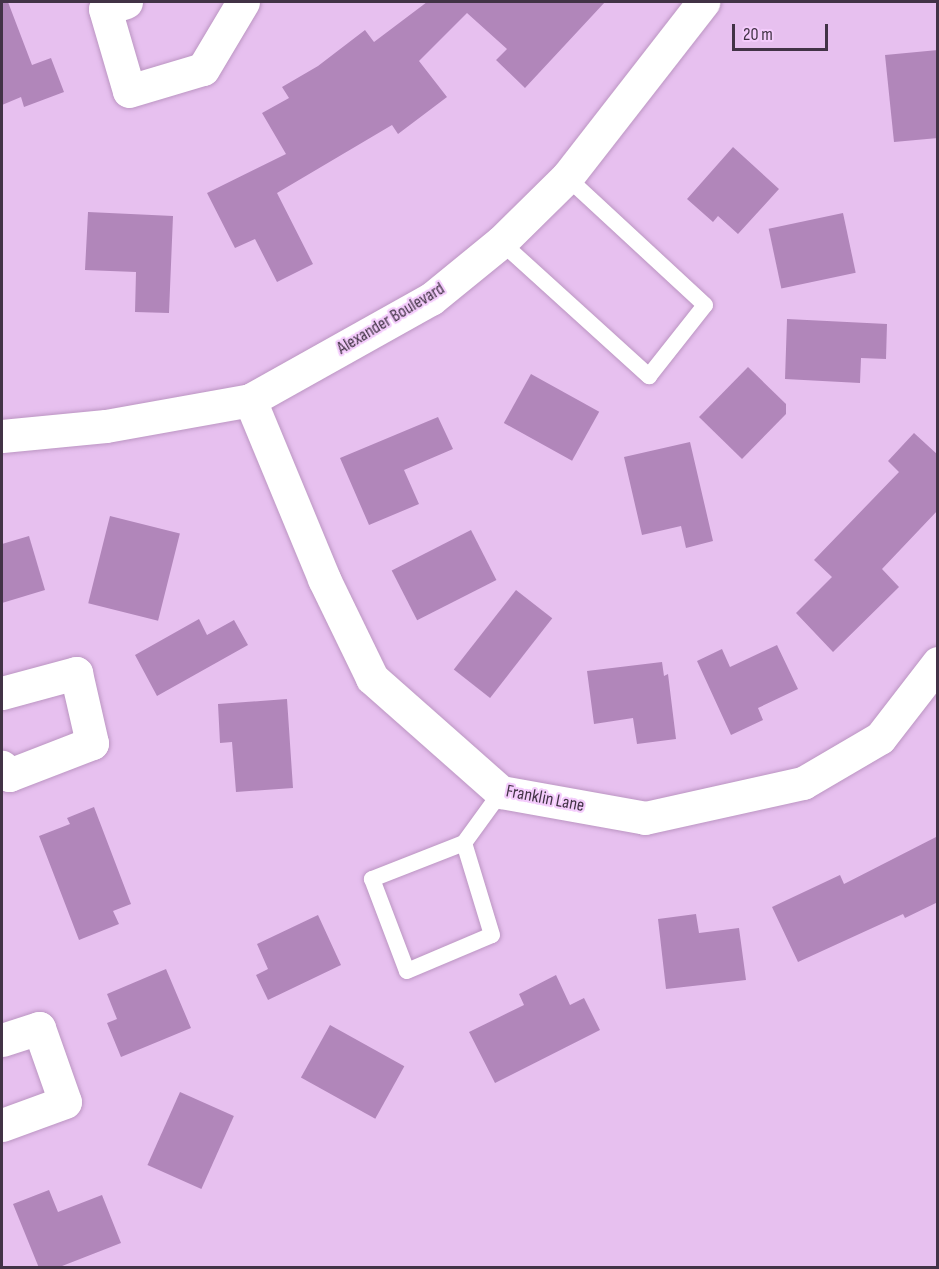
<!DOCTYPE html>
<html>
<head>
<meta charset="utf-8">
<style>
  body { margin:0 }
  #map { position:relative; width:939px; height:1269px; overflow:hidden; background:#e7c0ef; font-family:"Sofia Sans Condensed",sans-serif }
  div>[style] { position:absolute }
  [style*='--x'] { left:calc(var(--x)*1px); top:calc(var(--y)*1px); width:calc(var(--w)*1px); rotate:calc(var(--a)*1deg) }
  .building>* { inset:0; background:#b186ba; transform-origin:0 0 }
  .roads { filter:drop-shadow(0 0 2px #bb95c2) drop-shadow(0 0 2px #bb95c2) }
  .lane>* { height:16px; margin:-8px; padding:0 8px; transform-origin:8px; border-radius:8px; background:#fff }
  .street>* { height:33px; margin:-16.5px; padding:0 16.5px; transform-origin:16.5px; border-radius:16.5px; background:#fff }
  span { translate:-50% -50%; white-space:nowrap; text-align:center; line-height:1.15; -webkit-text-stroke:4.5px #f4ccfc; paint-order:stroke }
  .street-label { font-size:18px; color:#423346 }
  .frame { position:absolute; inset:0; border:3px solid #423346; pointer-events:none }
  .scale { position:absolute; left:732px; top:24px; width:96px; height:27px; box-sizing:border-box; border:3px solid #423346; border-top:0; padding-left:8px; font-size:18px; line-height:21px; white-space:nowrap; color:#423346; -webkit-text-stroke:4px #f4ccfc; paint-order:stroke }
</style>
</head>
<body>
<div id="map">
  <div class="building">
    <div style="clip-path:polygon(2px 2px,8px 2px,32px 65px,51px 58px,64px 92px,24px 107px,21px 97px,2px 105px)"></div>
    <div style="clip-path:polygon(427px 2px,605px 2px,525px 88px,496px 60px,507px 49px,467px 13px,419px 61px,447px 97px,398px 134px,392px 125px,277px 193px,313px 264px,277px 282px,255px 239px,235px 248px,207px 193px,286px 154px,262px 113px,289px 98px,282px 87px,318px 66px,365px 30px,374px 42px)"></div>
    <div style="clip-path:polygon(938px 50px,938px 138px,894px 142px,885px 55px)"></div>
    <div style="clip-path:polygon(733px 147px,779px 189px,738px 234px,718px 216px,713px 222px,687px 199px)"></div>
    <div style="clip-path:polygon(88px 212px,173px 216px,169px 313px,135px 312px,136px 272px,85px 270px)"></div>
    <div style="left:843px;top:213px;width:61px;height:76px;rotate:78deg"></div>
    <div style="clip-path:polygon(787px 319px,887px 324px,886px 359px,861px 358px,860px 383px,785px 379px)"></div>
    <div style="clip-path:polygon(748px 367px,786px 404px,786px 414px,742px 459px,699px 417px)"></div>
    <div style="left:531px;top:374px;width:78px;height:56px;rotate:29deg"></div>
    <div style="clip-path:polygon(438px 417px,453px 449px,404px 470px,419px 504px,369px 525px,340px 458px)"></div>
    <div style="clip-path:polygon(914px 433px,938px 455px,938px 510px,882px 569px,899px 587px,833px 652px,796px 613px,832px 577px,814px 560px,899px 472px,888px 461px)"></div>
    <div style="clip-path:polygon(690px 442px,713px 541px,686px 548px,681px 526px,642px 535px,624px 457px)"></div>
    <div style="left:110px;top:516px;width:72px;height:90px;rotate:14deg"></div>
    <div style="left:471px;top:530px;width:56px;height:89px;rotate:63deg"></div>
    <div style="clip-path:polygon(29px 536px,45px 590px,2px 603px,2px 544px)"></div>
    <div style="left:516px;top:590px;width:46px;height:101px;rotate:38deg"></div>
    <div style="clip-path:polygon(199px 619px,207px 635px,234px 620px,248px 645px,157px 696px,135px 655px)"></div>
    <div style="clip-path:polygon(777px 645px,798px 689px,758px 708px,763px 720px,731px 735px,697px 661px,722px 649px,730px 667px)"></div>
    <div style="clip-path:polygon(662px 662px,664px 676px,668px 674px,676px 739px,637px 744px,633px 718px,594px 724px,587px 671px)"></div>
    <div style="clip-path:polygon(287px 699px,293px 788px,236px 792px,232px 742px,220px 743px,218px 704px)"></div>
    <div style="clip-path:polygon(94px 807px,131px 904px,113px 911px,119px 924px,79px 940px,39px 836px,70px 824px,67px 818px)"></div>
    <div style="clip-path:polygon(938px 836px,938px 902px,905px 918px,903px 914px,798px 962px,772px 907px,840px 875px,844px 884px)"></div>
    <div style="clip-path:polygon(696px 914px,699px 933px,739px 928px,746px 980px,666px 989px,658px 919px)"></div>
    <div style="clip-path:polygon(318px 915px,341px 965px,268px 1000px,256px 975px,268px 969px,257px 944px)"></div>
    <div style="clip-path:polygon(166px 969px,191px 1028px,121px 1057px,107px 1023px,117px 1019px,107px 994px)"></div>
    <div style="clip-path:polygon(556px 975px,570px 1005px,584px 998px,600px 1030px,495px 1083px,469px 1032px,524px 1005px,519px 994px)"></div>
    <div style="left:330px;top:1025px;width:85px;height:60px;rotate:29deg"></div>
    <div style="left:180px;top:1092px;width:59px;height:80px;rotate:24deg"></div>
    <div style="clip-path:polygon(49px 1190px,58px 1212px,102px 1195px,121px 1243px,57px 1268px,39px 1268px,13px 1204px)"></div>
  </div>
  <div class="roads">
    <div class="lane">
      <div style="--x:501;--y:242;--w:200;--a:42.2"></div>
      <div style="--x:649;--y:376;--w:90;--a:-51.7"></div>
      <div style="--x:705;--y:305;--w:188;--a:-137.2"></div>
      <div style="--x:464;--y:843;--w:99;--a:158.6"></div>
      <div style="--x:372;--y:879;--w:98;--a:69.2"></div>
      <div style="--x:407;--y:971;--w:92;--a:-23"></div>
      <div style="--x:492;--y:935;--w:96;--a:-106.9"></div>
      <div style="--x:464;--y:843;--w:63;--a:-54"></div>
    </div>
    <div class="street">
      <div style="--x:126;--y:2;--w:22;--a:162"></div>
      <div style="--x:105;--y:9;--w:85;--a:73.7"></div>
      <div style="--x:129;--y:91;--w:77;--a:-16.6"></div>
      <div style="--x:203;--y:69;--w:78;--a:-59.2"></div>
      <div style="--x:250;--y:400;--w:194;--a:67.5"></div>
      <div style="--x:324;--y:579;--w:110;--a:64.1"></div>
      <div style="--x:372;--y:678;--w:172;--a:41.5"></div>
      <div style="--x:501;--y:792;--w:146;--a:10.2"></div>
      <div style="--x:645;--y:818;--w:162;--a:-12.5"></div>
      <div style="--x:803;--y:783;--w:89;--a:-30.3"></div>
      <div style="--x:880;--y:738;--w:95;--a:-52.3"></div>
      <div style="--x:2;--y:436;--w:104;--a:-5.5"></div>
      <div style="--x:106;--y:426;--w:146;--a:-10.2"></div>
      <div style="--x:250;--y:400;--w:207;--a:-29.2"></div>
      <div style="--x:431;--y:299;--w:90;--a:-39.2"></div>
      <div style="--x:501;--y:242;--w:93;--a:-44.6"></div>
      <div style="--x:567;--y:177;--w:222;--a:-52.1"></div>
      <div style="--x:2;--y:693;--w:77;--a:-15.1"></div>
      <div style="--x:76;--y:673;--w:72;--a:77.1"></div>
      <div style="--x:92;--y:743;--w:89;--a:158.9"></div>
      <div style="--x:9;--y:775;--w:11;--a:-131"></div>
      <div style="--x:2;--y:1040;--w:39;--a:-18"></div>
      <div style="--x:39;--y:1028;--w:78;--a:70.6"></div>
      <div style="--x:65;--y:1102;--w:67;--a:159.9"></div>
    </div>
  </div>
  <div class="street-label">
    <span style="left:391px;top:319px;rotate:-31deg">Alexander Boulevard</span>
    <span style="left:545px;top:799px;rotate:11deg">Franklin Lane</span>
  </div>
  <div class="frame"></div>
  <div class="scale">20 m</div>
</div>
</body>
</html>
